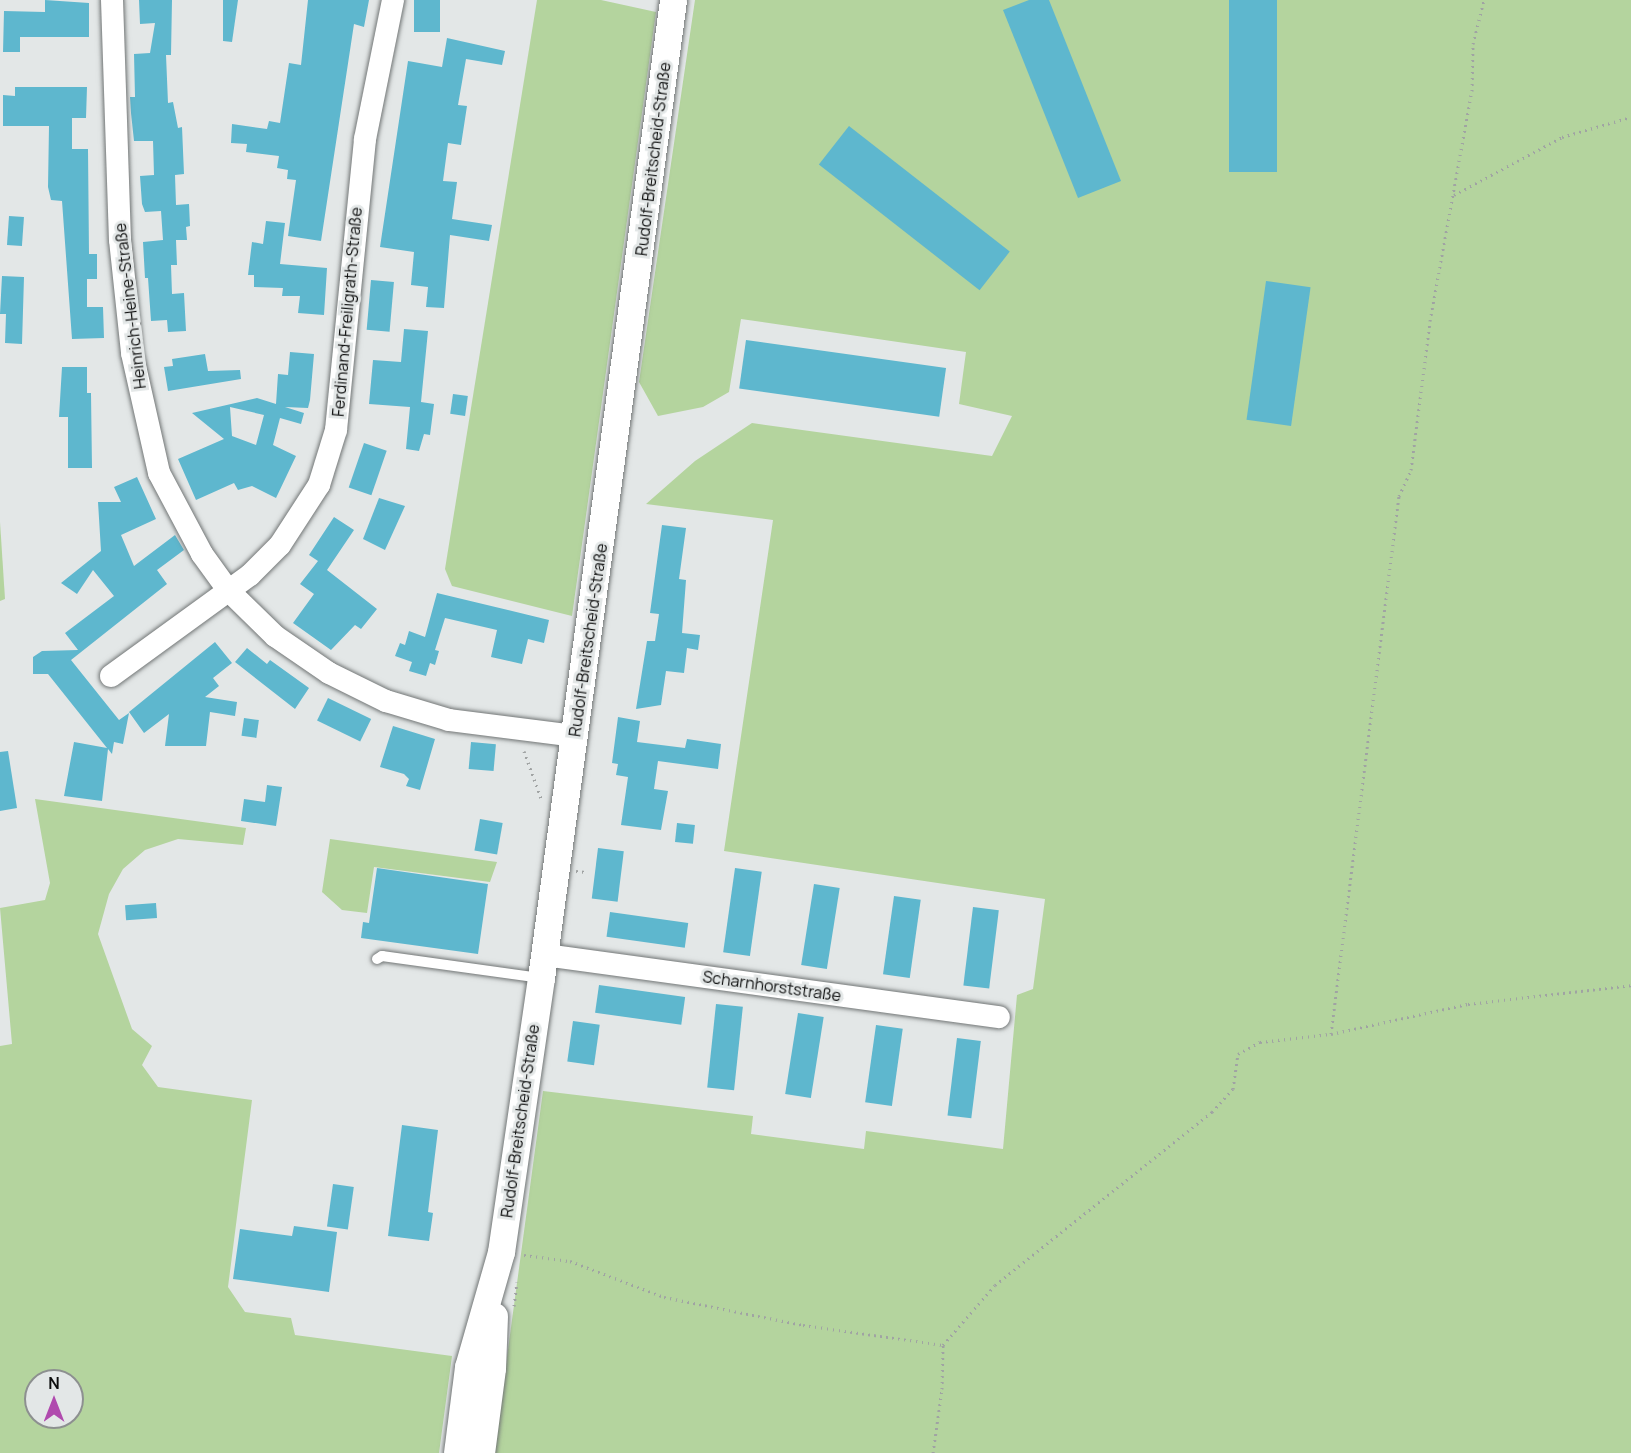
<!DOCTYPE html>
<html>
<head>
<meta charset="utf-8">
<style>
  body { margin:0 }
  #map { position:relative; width:1631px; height:1453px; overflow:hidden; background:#e3e7e7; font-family:Manrope,sans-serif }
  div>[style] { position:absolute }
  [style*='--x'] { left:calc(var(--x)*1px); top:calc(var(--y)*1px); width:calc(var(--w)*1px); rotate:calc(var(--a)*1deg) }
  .green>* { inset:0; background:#b4d49e }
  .building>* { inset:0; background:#5eb7ce; transform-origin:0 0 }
  .path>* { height:3px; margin-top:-1.5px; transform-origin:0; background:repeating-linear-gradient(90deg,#a0a3a3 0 1.5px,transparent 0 6px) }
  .roads { filter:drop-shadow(0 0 2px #727676) drop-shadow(0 0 2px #727676) }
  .service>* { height:10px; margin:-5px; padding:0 5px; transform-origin:5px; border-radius:5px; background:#fff }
  .minor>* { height:22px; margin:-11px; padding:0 11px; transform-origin:11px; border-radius:11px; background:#fff }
  .tertiary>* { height:27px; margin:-13.5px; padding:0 13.5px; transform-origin:13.5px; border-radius:13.5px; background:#fff }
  span { translate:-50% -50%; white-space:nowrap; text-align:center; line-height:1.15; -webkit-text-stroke:6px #e3e7e7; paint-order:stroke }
  .street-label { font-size:16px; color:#0d0e0e }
  .north { position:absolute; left:24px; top:1369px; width:60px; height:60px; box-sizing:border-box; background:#e3e7e7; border:2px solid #8d9090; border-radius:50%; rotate:0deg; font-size:16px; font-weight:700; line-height:24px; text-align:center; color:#0d0e0e }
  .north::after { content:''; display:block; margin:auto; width:21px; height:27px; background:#b04aae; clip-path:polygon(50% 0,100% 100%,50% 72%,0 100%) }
</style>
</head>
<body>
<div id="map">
  <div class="green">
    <div style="clip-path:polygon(537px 0,601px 0,656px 12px,572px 616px,452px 586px,445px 569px)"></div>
    <div style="clip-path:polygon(695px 0,1631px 0,1631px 1453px,494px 1453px,543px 1091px,753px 1116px,751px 1134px,864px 1149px,866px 1131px,1003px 1149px,1017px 995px,1033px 989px,1045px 899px,724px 851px,773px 520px,646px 504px,695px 461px,752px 423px,992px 456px,1012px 416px,959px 404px,966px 352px,741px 319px,729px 392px,703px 407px,658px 416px,639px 382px)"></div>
    <div style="clip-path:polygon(0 522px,5px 599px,0 601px)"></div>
    <div style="clip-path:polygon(evenodd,35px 799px,246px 828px,243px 845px,178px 839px,145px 850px,123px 869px,109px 894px,98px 934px,132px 1029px,152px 1046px,142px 1065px,158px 1087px,252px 1100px,228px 1287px,245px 1312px,291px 1318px,295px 1335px,452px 1356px,439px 1453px,0 1453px,0 1046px,12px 1044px,0 908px,45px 900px,50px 883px,35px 799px,36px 1381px,72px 1381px,72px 1417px,36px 1417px,36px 1381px)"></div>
    <div style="clip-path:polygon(330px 839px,497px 862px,490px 882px,374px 867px,367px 913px,342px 910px,322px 892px)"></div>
  </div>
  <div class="building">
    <div style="clip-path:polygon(45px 0,89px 3px,89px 37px,20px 37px,20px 52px,3px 52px,4px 11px,45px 12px)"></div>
    <div style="clip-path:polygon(139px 0,172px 0,171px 55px,166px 55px,168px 103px,173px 102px,178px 128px,182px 127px,184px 174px,175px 175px,176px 205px,189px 204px,190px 226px,186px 227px,187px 240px,176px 240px,177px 265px,171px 265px,172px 294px,184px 293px,186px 331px,168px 332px,167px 320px,151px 321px,148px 278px,145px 278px,143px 242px,163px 240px,161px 211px,145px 212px,142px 204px,140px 176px,154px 175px,153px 141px,134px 141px,131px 113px,130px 97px,135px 97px,134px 54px,150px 53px,155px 23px,140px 24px)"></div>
    <div style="clip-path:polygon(223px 0,238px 0,232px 42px,223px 41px)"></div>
    <div style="clip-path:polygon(308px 0,369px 0,364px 27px,354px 24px,321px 241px,288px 236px,296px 180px,287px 179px,288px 170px,277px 168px,279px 156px,246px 152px,247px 144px,231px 143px,232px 124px,267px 129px,269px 121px,280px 123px,289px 63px,301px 65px)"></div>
    <div style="left:414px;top:0;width:26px;height:32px"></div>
    <div style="clip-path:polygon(1029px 0,1049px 0,1121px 181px,1078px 198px,1003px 10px)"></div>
    <div style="left:1229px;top:0;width:48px;height:172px"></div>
    <div style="clip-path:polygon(447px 38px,505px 51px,502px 65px,466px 59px,458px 105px,467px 106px,461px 145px,448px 143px,443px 181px,457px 182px,452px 219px,492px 225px,489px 241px,450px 235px,444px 308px,426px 307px,428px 287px,411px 285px,414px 252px,380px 247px,408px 61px,442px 67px)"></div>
    <div style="clip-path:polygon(15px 87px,87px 87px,86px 118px,72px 118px,72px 149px,88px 149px,89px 254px,97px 254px,97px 279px,87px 279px,87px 307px,103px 307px,104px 338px,72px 339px,62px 201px,51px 200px,48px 187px,49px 126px,3px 126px,3px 95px,15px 96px)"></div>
    <div style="left:849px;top:126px;width:204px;height:49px;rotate:38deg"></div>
    <div style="left:9px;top:216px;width:15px;height:29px;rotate:4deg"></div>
    <div style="clip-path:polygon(266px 221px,285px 223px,280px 264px,327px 268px,324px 315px,298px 313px,300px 296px,282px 296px,283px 288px,254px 287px,254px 275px,248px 275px,252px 242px,263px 244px)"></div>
    <div style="clip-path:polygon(2px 276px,24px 277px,22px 344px,5px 343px,6px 314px,0 314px)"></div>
    <div style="left:371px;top:280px;width:23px;height:50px;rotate:5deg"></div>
    <div style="left:1266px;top:281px;width:45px;height:140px;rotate:8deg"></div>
    <div style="clip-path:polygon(404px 329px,428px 331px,421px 402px,434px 404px,430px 435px,424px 434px,419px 451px,406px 449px,410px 407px,369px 404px,373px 360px,401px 362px)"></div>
    <div style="left:746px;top:340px;width:202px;height:49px;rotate:8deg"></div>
    <div style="clip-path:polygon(evenodd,290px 352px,314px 354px,310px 400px,308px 408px,285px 407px,304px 413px,301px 424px,280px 418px,273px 445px,296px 456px,276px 498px,252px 486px,238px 490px,234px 483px,196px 500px,178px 459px,224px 439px,192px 413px,257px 398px,276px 404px,278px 374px,288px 375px,290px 352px,230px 407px,264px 415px,256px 445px,232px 436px,230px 407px)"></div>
    <div style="clip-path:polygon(205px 354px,208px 371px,240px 370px,241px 379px,168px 391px,164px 367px,173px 366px,172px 359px)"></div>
    <div style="clip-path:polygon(62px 367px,87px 367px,87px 393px,91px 393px,92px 468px,68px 468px,68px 417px,59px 417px)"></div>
    <div style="left:453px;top:394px;width:15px;height:20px;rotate:8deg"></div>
    <div style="left:364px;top:443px;width:24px;height:47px;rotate:19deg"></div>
    <div style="clip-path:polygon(137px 477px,156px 519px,121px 535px,134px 566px,175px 535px,184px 550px,157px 570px,167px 584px,71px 660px,119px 720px,129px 713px,123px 744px,114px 742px,112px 754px,108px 749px,102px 801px,64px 796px,74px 742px,107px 748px,48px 674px,33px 674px,33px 657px,42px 651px,78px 650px,65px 633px,114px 596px,93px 570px,77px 594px,61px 583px,101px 551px,98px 502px,121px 502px,114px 487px)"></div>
    <div style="clip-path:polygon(379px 498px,405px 506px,385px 550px,363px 539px)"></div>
    <div style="clip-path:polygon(334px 517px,354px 530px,327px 570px,377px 609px,361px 629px,355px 625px,331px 650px,293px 623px,314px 594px,300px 584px,318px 561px,309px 555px)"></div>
    <div style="clip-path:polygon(662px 525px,686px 528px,679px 579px,686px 580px,682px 633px,700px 635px,698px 650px,687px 648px,684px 673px,666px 671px,661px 705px,636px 709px,647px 641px,655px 641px,659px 614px,650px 613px)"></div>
    <div style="clip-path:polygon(437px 593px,549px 620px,544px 643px,528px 639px,522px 664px,491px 657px,497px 630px,445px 618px,435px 650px,439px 651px,435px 665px,430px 663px,426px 676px,409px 671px,412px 662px,395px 656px,400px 643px,405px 645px,409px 631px,425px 637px)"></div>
    <div style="clip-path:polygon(215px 642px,232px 663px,213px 678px,219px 686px,205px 697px,237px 702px,235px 716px,210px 712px,206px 746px,165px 746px,169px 714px,144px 733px,129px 712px)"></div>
    <div style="clip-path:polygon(247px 648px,267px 664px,270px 660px,309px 688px,295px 709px,235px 662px)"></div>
    <div style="left:328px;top:698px;width:48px;height:25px;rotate:26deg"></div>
    <div style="clip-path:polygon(618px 717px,640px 721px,637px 742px,685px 748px,687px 739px,721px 744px,718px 769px,658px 761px,654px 789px,668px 791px,661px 830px,621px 825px,628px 777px,616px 775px,618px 764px,612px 763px)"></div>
    <div style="left:244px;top:718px;width:15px;height:18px;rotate:8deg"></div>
    <div style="clip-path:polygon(393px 726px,435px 739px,420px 790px,406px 786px,409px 779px,404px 774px,380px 767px)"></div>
    <div style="left:471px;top:742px;width:25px;height:27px;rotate:5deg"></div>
    <div style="clip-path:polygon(8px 751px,17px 808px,0 811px,0 752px)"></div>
    <div style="clip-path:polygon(267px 785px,282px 787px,276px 826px,241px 821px,244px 799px,265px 802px)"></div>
    <div style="left:480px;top:819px;width:23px;height:32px;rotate:10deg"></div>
    <div style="left:677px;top:823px;width:18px;height:19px;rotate:6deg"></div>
    <div style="left:598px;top:848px;width:26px;height:51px;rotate:7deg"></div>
    <div style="clip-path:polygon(377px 868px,488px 884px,478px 954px,361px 938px,363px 922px,369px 923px)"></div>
    <div style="left:735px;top:868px;width:27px;height:85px;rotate:8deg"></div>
    <div style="left:814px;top:884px;width:26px;height:82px;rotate:9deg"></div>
    <div style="left:894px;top:896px;width:27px;height:79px;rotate:8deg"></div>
    <div style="left:156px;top:903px;width:15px;height:31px;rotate:86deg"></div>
    <div style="left:973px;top:907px;width:26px;height:79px;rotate:7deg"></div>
    <div style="left:610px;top:912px;width:79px;height:25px;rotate:8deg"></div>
    <div style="left:599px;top:985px;width:87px;height:28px;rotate:8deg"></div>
    <div style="left:716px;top:1004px;width:27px;height:84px;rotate:6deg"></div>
    <div style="left:798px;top:1013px;width:26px;height:82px;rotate:9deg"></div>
    <div style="left:573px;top:1021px;width:27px;height:41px;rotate:8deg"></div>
    <div style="left:876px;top:1025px;width:27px;height:78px;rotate:8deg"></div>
    <div style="left:957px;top:1038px;width:24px;height:78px;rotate:7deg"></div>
    <div style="clip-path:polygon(402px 1125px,438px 1130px,428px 1212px,433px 1213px,429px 1241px,388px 1236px)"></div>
    <div style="left:333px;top:1184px;width:21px;height:43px;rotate:8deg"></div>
    <div style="clip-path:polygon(294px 1226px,337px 1232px,329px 1292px,233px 1279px,240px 1229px,292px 1236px)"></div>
  </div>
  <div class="path">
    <div style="--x:1454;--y:195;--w:123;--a:-28.2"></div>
    <div style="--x:1562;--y:137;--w:72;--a:-16.2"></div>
    <div style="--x:524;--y:751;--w:53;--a:70.2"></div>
    <div style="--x:576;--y:871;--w:10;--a:6"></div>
    <div style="--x:1331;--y:1034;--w:140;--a:-12.4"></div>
    <div style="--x:1468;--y:1004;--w:164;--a:-6.6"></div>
    <div style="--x:524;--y:1255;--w:46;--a:7.4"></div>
    <div style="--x:570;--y:1261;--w:101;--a:21"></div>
    <div style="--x:664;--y:1297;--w:142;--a:11.4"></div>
    <div style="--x:803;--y:1325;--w:141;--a:8.1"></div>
    <div style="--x:514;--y:1306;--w:24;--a:-83"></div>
    <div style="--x:933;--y:1453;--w:65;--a:-82"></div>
    <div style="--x:942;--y:1389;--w:44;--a:-88.7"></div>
    <div style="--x:943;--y:1345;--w:79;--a:-49.1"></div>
    <div style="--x:995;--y:1285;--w:278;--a:-38.6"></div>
    <div style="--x:1212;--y:1112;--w:31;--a:-48"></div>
    <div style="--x:1233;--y:1089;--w:35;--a:-82"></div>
    <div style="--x:1238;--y:1054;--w:25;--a:-29"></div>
    <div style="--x:1260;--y:1042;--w:71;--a:-6.4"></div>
    <div style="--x:1331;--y:1034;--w:542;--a:-82.8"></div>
    <div style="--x:1399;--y:496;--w:29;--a:-65"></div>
    <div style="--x:1411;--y:470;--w:150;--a:-82.7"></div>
    <div style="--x:1430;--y:321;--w:234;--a:-79.7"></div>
    <div style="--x:1472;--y:91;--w:47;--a:-88.8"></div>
    <div style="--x:1473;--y:44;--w:45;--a:-76"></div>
  </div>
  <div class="roads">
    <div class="service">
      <div style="--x:377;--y:959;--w:6;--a:-31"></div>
      <div style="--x:382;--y:956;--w:161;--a:7.9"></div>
    </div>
    <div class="minor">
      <div style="--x:112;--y:0;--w:240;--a:88.1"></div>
      <div style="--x:120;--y:240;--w:114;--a:83.9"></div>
      <div style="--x:132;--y:353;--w:123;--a:77.3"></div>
      <div style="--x:159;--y:473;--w:92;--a:62"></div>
      <div style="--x:202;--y:554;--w:44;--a:54.2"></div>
      <div style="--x:228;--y:590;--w:66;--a:44.4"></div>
      <div style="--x:275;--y:636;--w:65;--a:34.4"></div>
      <div style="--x:329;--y:673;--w:64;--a:26.2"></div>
      <div style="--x:386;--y:701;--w:66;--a:16.8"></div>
      <div style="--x:449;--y:720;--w:127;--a:7.2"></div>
      <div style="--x:111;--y:676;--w:172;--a:-36"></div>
      <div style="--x:250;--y:575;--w:42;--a:-45"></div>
      <div style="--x:280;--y:545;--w:72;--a:-57"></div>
      <div style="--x:319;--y:485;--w:58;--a:-72.8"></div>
      <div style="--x:336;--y:430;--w:292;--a:-84.3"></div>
      <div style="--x:365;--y:139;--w:142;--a:-78.6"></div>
      <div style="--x:545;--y:955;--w:458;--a:7.8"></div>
    </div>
    <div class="tertiary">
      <div style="--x:457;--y:1453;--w:87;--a:-82.7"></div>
      <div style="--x:468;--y:1367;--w:120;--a:-74"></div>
      <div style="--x:501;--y:1252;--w:277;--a:-81.7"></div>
      <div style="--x:541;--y:978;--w:987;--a:-82.31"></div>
      <div style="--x:481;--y:1453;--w:86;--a:-82.6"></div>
      <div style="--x:492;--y:1368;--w:52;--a:-87.8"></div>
    </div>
  </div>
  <div class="street-label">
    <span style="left:653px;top:159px;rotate:-83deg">Rudolf-Breitscheid-Straße</span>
    <span style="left:130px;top:306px;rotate:-97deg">Heinrich-Heine-Straße</span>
    <span style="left:347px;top:312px;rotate:-85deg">Ferdinand-Freiligrath-Straße</span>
    <span style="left:588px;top:640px;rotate:-82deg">Rudolf-Breitscheid-Straße</span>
    <span style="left:772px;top:986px;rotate:8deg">Scharnhorststraße</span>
    <span style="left:520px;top:1121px;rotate:-82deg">Rudolf-Breitscheid-Straße</span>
  </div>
  <div class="north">N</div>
</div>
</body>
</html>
